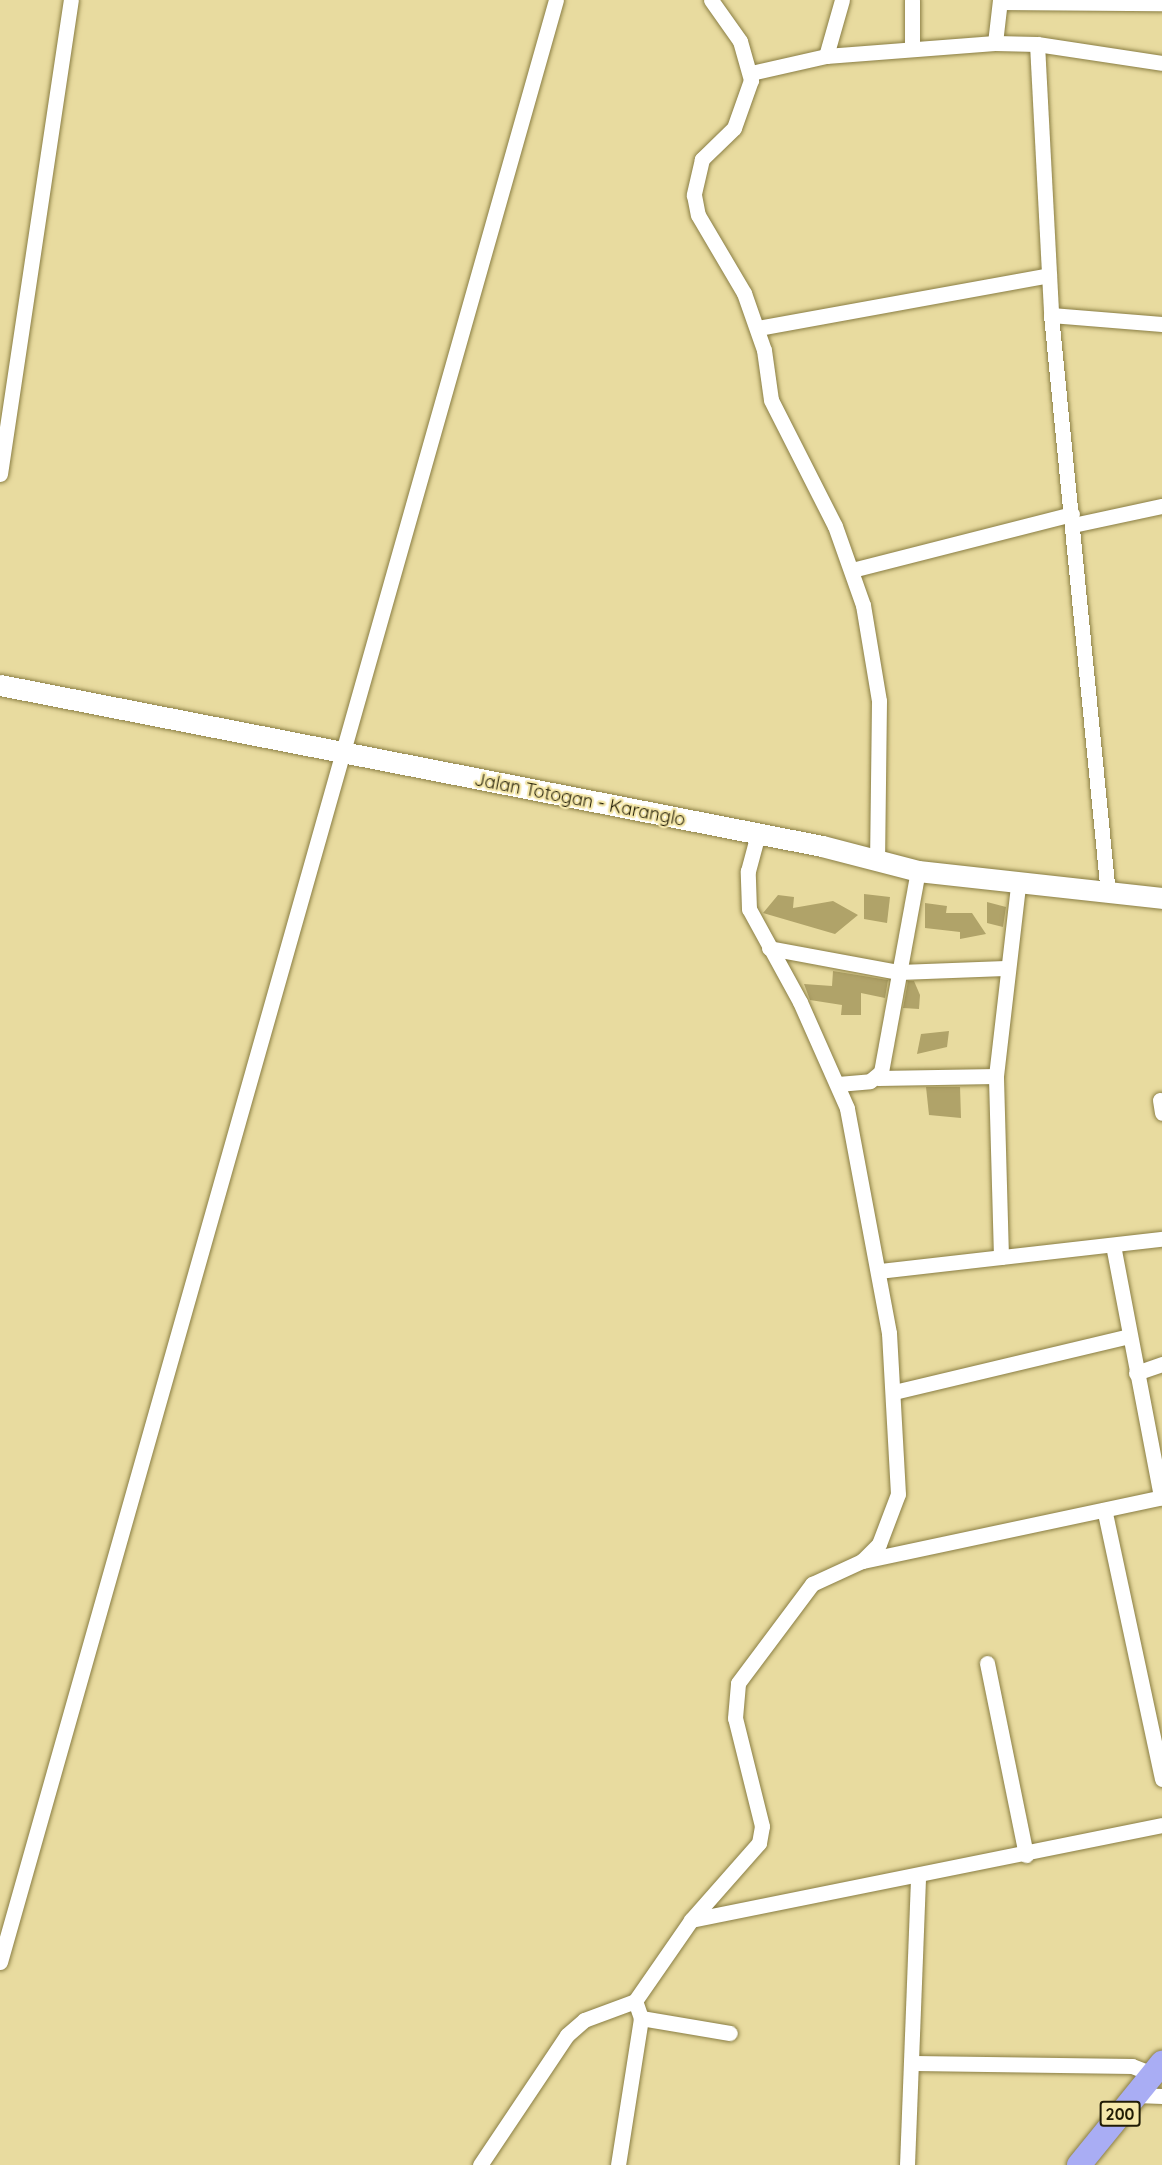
<!DOCTYPE html>
<html>
<head>
<meta charset="utf-8">
<style>
  body { margin:0 }
  #map { position:relative; width:1162px; height:2165px; overflow:hidden; background:#e8db9f; font-family:Quicksand,sans-serif }
  div>[style] { position:absolute }
  [style*='--x'] { left:calc(var(--x)*1px); top:calc(var(--y)*1px); width:calc(var(--w)*1px); rotate:calc(var(--a)*1deg) }
  .building>* { inset:0; background:#b0a369 }
  .roads { filter:drop-shadow(0 0 2px #8a7e44) drop-shadow(0 0 2px #8a7e44) }
  .street>* { height:15px; margin:-7.5px; padding:0 7.5px; transform-origin:7.5px; border-radius:7.5px; background:#fff }
  .secondary>* { height:21px; margin:-10.5px; padding:0 10.5px; transform-origin:10.5px; border-radius:10.5px; background:#fff }
  .primary>* { height:24px; margin:-12px; padding:0 12px; transform-origin:12px; border-radius:12px; background:#a9adf4 }
  span { translate:-50% -50%; white-space:nowrap; text-align:center; line-height:1.15; -webkit-text-stroke:4.5px #f5e8ab; paint-order:stroke }
  .shield-label span { padding:2px 4px; background:#f5e8ab; border:2px solid; border-radius:4px; -webkit-text-stroke-width:0 }
  .shield-label { font-size:16px; color:#201b04; font-weight:700 }
  .street-label { font-size:18px; color:#201b04 }
</style>
</head>
<body>
<div id="map">
  <div class="building">
    <div style="clip-path:polygon(864px 894px,890px 897px,887px 923px,864px 919px)"></div>
    <div style="clip-path:polygon(778px 895px,794px 897px,793px 908px,833px 901px,858px 915px,835px 934px,763px 913px)"></div>
    <div style="clip-path:polygon(987px 902px,1006px 907px,1003px 927px,987px 923px)"></div>
    <div style="clip-path:polygon(925px 903px,947px 906px,946px 913px,972px 913px,986px 934px,960px 939px,960px 932px,925px 928px)"></div>
    <div style="clip-path:polygon(833px 971px,888px 980px,885px 998px,861px 993px,861px 1015px,841px 1015px,842px 1005px,810px 1000px,804px 984px,832px 986px)"></div>
    <div style="clip-path:polygon(908px 981px,914px 981px,920px 995px,919px 1009px,903px 1008px)"></div>
    <div style="clip-path:polygon(949px 1031px,947px 1047px,917px 1054px,921px 1034px)"></div>
    <div style="clip-path:polygon(926px 1087px,960px 1087px,961px 1118px,929px 1115px)"></div>
  </div>
  <div class="roads">
    <div class="street">
      <div style="--x:711;--y:0;--w:50;--a:54.7"></div>
      <div style="--x:740;--y:41;--w:41;--a:74.2"></div>
      <div style="--x:751;--y:80;--w:51;--a:109.5"></div>
      <div style="--x:734;--y:128;--w:45;--a:135.9"></div>
      <div style="--x:702;--y:159;--w:37;--a:103"></div>
      <div style="--x:694;--y:195;--w:20;--a:79"></div>
      <div style="--x:698;--y:215;--w:91;--a:59.5"></div>
      <div style="--x:744;--y:293;--w:60;--a:70.7"></div>
      <div style="--x:764;--y:350;--w:50;--a:82"></div>
      <div style="--x:771;--y:400;--w:141;--a:63.1"></div>
      <div style="--x:835;--y:526;--w:84;--a:70.5"></div>
      <div style="--x:863;--y:605;--w:97;--a:80.5"></div>
      <div style="--x:879;--y:701;--w:160;--a:90.7"></div>
      <div style="--x:1000;--y:2;--w:162;--a:0.4"></div>
      <div style="--x:995;--y:43;--w:43;--a:-83.4"></div>
      <div style="--x:1037;--y:44;--w:271;--a:87"></div>
      <div style="--x:1051;--y:315;--w:582;--a:84.38"></div>
      <div style="--x:912;--y:47;--w:47;--a:-90"></div>
      <div style="--x:826;--y:56;--w:58;--a:-74.1"></div>
      <div style="--x:751;--y:73;--w:77;--a:-12.8"></div>
      <div style="--x:826;--y:56;--w:169;--a:-4.4"></div>
      <div style="--x:995;--y:43;--w:42;--a:1.4"></div>
      <div style="--x:1037;--y:44;--w:126;--a:8.6"></div>
      <div style="--x:1051;--y:315;--w:111;--a:4.6"></div>
      <div style="--x:758;--y:328;--w:296;--a:-10.3"></div>
      <div style="--x:0;--y:474;--w:479;--a:-81.5"></div>
      <div style="--x:1073;--y:525;--w:91;--a:-12.1"></div>
      <div style="--x:852;--y:570;--w:227;--a:-14.3"></div>
      <div style="--x:769;--y:948;--w:132;--a:10.5"></div>
      <div style="--x:899;--y:972;--w:106;--a:-2.2"></div>
      <div style="--x:878;--y:1078;--w:118;--a:-1"></div>
      <div style="--x:838;--y:1084;--w:32;--a:-5"></div>
      <div style="--x:870;--y:1081;--w:14;--a:-39"></div>
      <div style="--x:881;--y:1072;--w:204;--a:-79.6"></div>
      <div style="--x:1160;--y:1100;--w:13;--a:81"></div>
      <div style="--x:1113;--y:1245;--w:257;--a:79.2"></div>
      <div style="--x:1001;--y:1257;--w:181;--a:-91.6"></div>
      <div style="--x:996;--y:1076;--w:192;--a:-83.4"></div>
      <div style="--x:879;--y:1271;--w:285;--a:-6.5"></div>
      <div style="--x:1136;--y:1373;--w:28;--a:-19"></div>
      <div style="--x:894;--y:1392;--w:242;--a:-13.4"></div>
      <div style="--x:1105;--y:1513;--w:272;--a:77.9"></div>
      <div style="--x:862;--y:1561;--w:307;--a:-12"></div>
      <div style="--x:987;--y:1663;--w:196;--a:78.5"></div>
      <div style="--x:691;--y:1920;--w:480;--a:-11.4"></div>
      <div style="--x:0;--y:1962;--w:2039;--a:-74.18"></div>
      <div style="--x:641;--y:2018;--w:90;--a:9.6"></div>
      <div style="--x:914;--y:2063;--w:218;--a:0.8"></div>
      <div style="--x:1132;--y:2066;--w:22;--a:21"></div>
      <div style="--x:1136;--y:2095;--w:26;--a:2"></div>
      <div style="--x:480;--y:2165;--w:156;--a:-56.2"></div>
      <div style="--x:567;--y:2035;--w:23;--a:-41"></div>
      <div style="--x:584;--y:2020;--w:54;--a:-20.4"></div>
      <div style="--x:635;--y:2001;--w:98;--a:-55.3"></div>
      <div style="--x:691;--y:1920;--w:103;--a:-48.6"></div>
      <div style="--x:759;--y:1843;--w:17;--a:-80"></div>
      <div style="--x:762;--y:1826;--w:111;--a:-104"></div>
      <div style="--x:735;--y:1718;--w:35;--a:-85"></div>
      <div style="--x:738;--y:1683;--w:124;--a:-53.2"></div>
      <div style="--x:812;--y:1584;--w:55;--a:-24.7"></div>
      <div style="--x:862;--y:1561;--w:24;--a:-45"></div>
      <div style="--x:879;--y:1544;--w:53;--a:-69.2"></div>
      <div style="--x:898;--y:1494;--w:161;--a:-93.2"></div>
      <div style="--x:889;--y:1333;--w:229;--a:-100.6"></div>
      <div style="--x:847;--y:1108;--w:116;--a:-113.9"></div>
      <div style="--x:800;--y:1002;--w:106;--a:-118.7"></div>
      <div style="--x:749;--y:909;--w:38;--a:-92"></div>
      <div style="--x:748;--y:871;--w:38;--a:-75"></div>
      <div style="--x:618;--y:2165;--w:149;--a:-81.1"></div>
      <div style="--x:641;--y:2018;--w:18;--a:-109"></div>
      <div style="--x:907;--y:2165;--w:289;--a:-87.8"></div>
    </div>
    <div class="secondary">
      <div style="--x:0;--y:685;--w:838;--a:11.08"></div>
      <div style="--x:822;--y:846;--w:99;--a:14.6"></div>
      <div style="--x:918;--y:871;--w:245;--a:6.3"></div>
    </div>
    <div class="primary">
      <div style="--x:1079;--y:2165;--w:132;--a:-50.9"></div>
    </div>
  </div>
  <div class="shield-label">
    <span style="left:1120px;top:2114px">200</span>
  </div>
  <div class="street-label">
    <span style="left:580px;top:800px;rotate:11deg">Jalan Totogan - Karanglo</span>
  </div>
</div>
</body>
</html>
